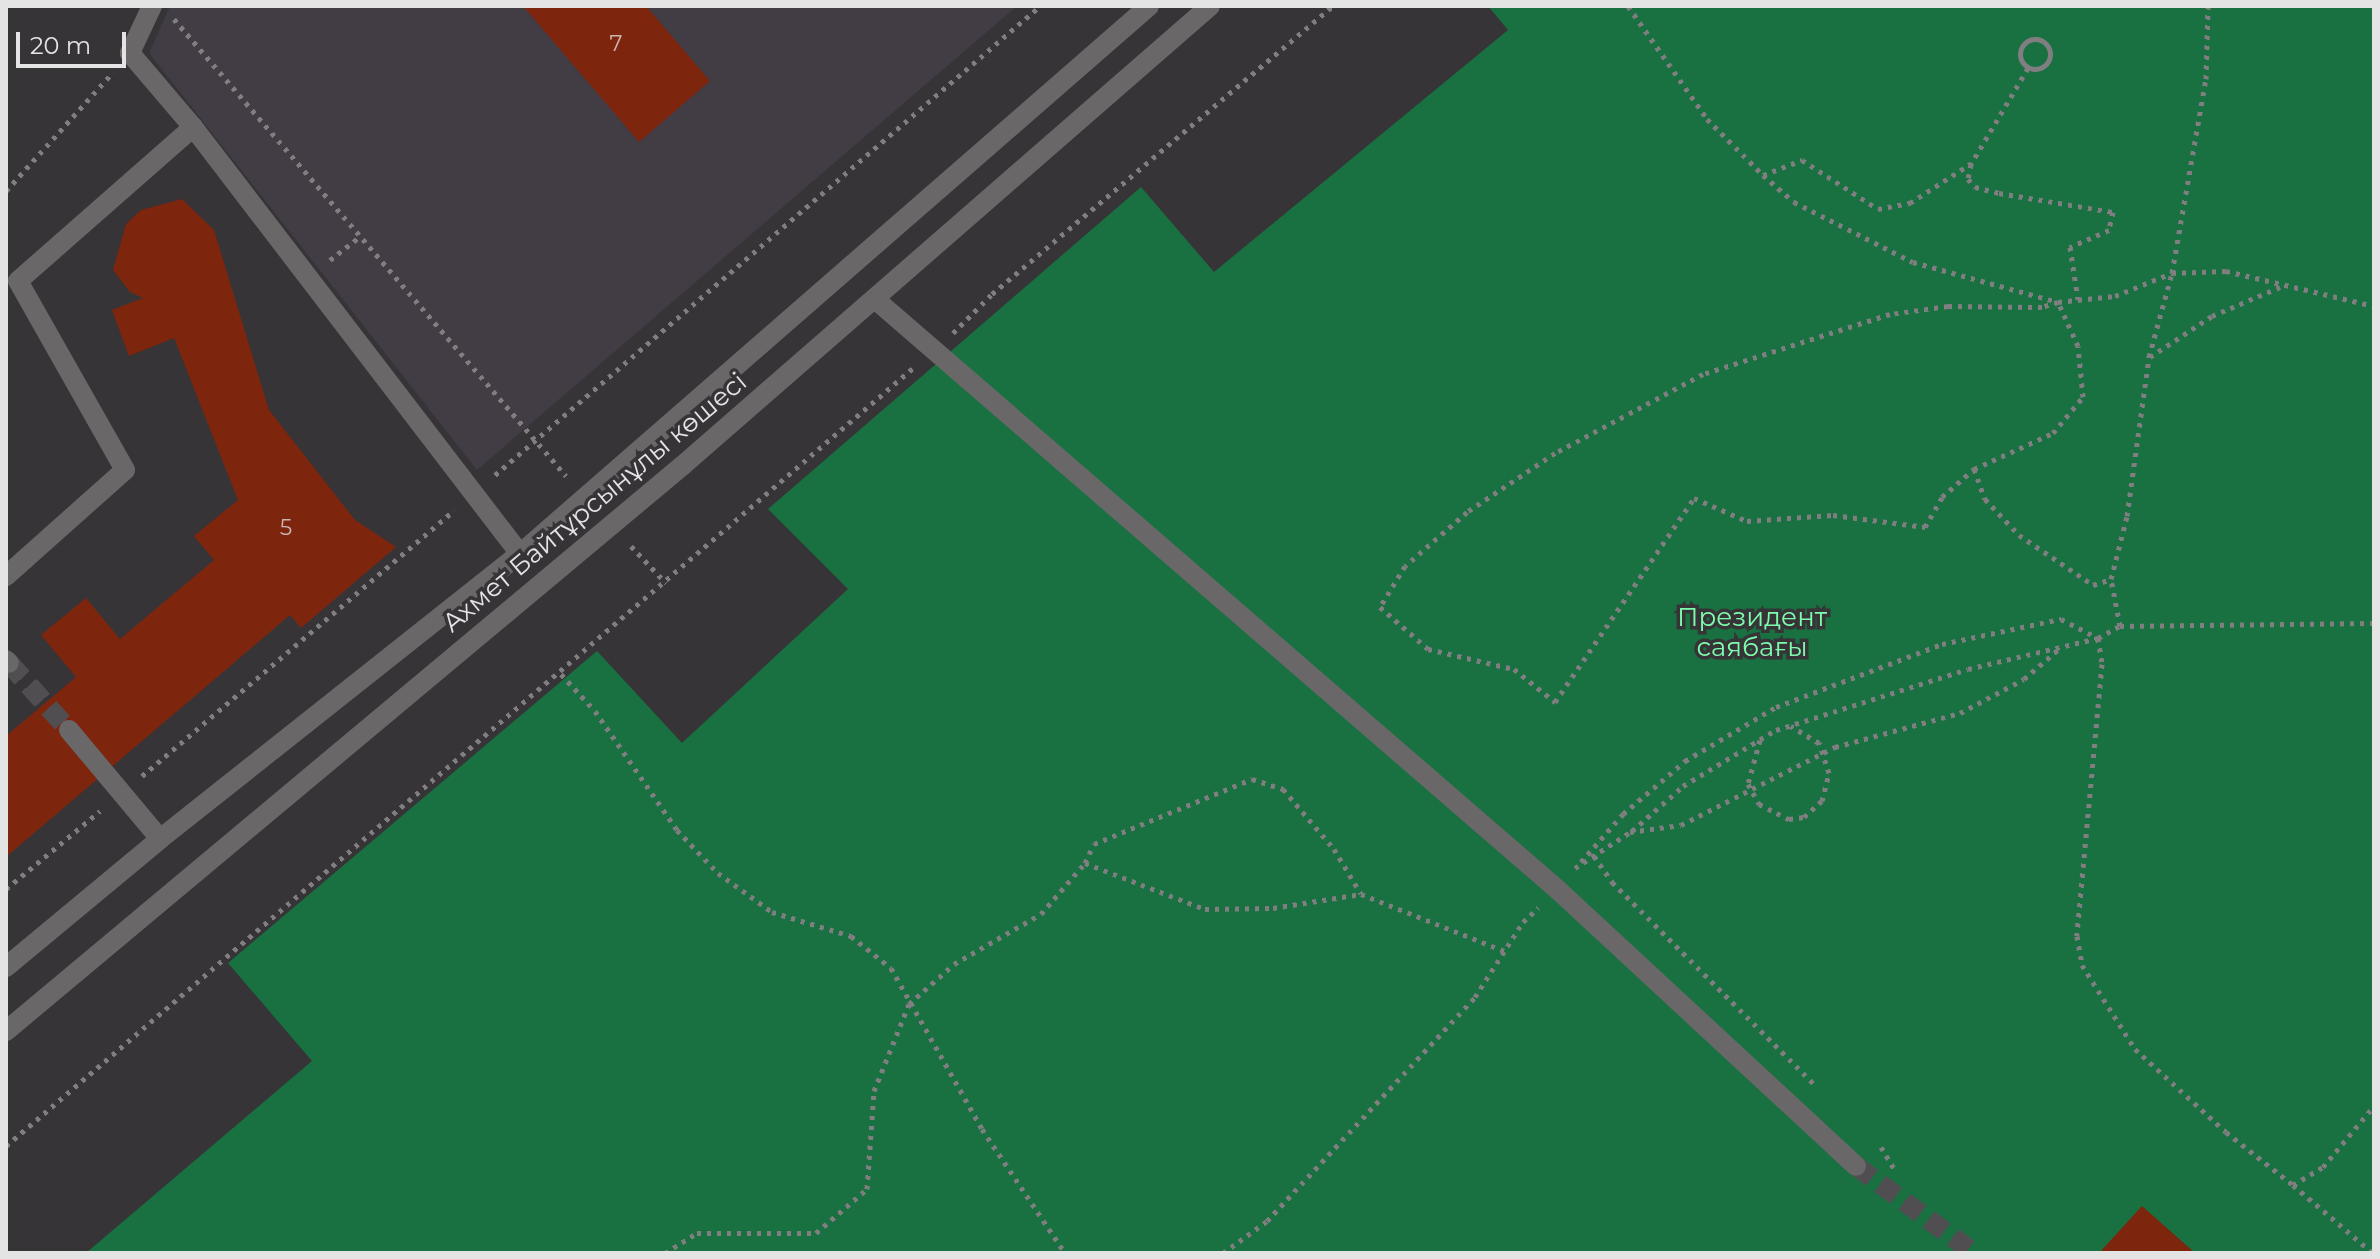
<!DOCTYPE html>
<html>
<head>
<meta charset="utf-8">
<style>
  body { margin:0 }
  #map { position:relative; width:2380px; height:1259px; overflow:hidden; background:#363437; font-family:Montserrat,sans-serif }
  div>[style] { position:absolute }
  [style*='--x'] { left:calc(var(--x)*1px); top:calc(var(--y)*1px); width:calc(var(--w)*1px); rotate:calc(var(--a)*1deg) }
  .built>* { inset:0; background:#423c44 }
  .green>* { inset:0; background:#197142 }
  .building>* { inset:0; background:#7e250d }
  .minor-tunnel>* { height:20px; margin-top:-10px; transform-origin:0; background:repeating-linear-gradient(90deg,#504e51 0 20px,transparent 0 30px) }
  .path>* { height:5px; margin-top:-2.5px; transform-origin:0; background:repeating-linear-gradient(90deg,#807e80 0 4px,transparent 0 10px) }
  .path>.ring { margin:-2.5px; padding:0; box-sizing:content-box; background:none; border:5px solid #807e80; border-radius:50% }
  .minor>* { height:20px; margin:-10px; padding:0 10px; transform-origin:10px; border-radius:10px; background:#696768 }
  span { translate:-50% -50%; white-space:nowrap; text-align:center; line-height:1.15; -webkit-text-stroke:7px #363437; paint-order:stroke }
  .number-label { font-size:22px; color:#cbb4af }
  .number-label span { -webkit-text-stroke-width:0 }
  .street-label { font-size:26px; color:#e5e4e5 }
  .park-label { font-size:26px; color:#7dfbad }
  .frame { position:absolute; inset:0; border:8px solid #e5e4e5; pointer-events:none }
  .scale { position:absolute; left:16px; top:32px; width:110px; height:36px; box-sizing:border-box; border:4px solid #e5e4e5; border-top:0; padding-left:10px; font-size:24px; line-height:28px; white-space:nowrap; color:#e5e4e5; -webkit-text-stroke:6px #363437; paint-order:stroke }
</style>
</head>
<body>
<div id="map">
  <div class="built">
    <div style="clip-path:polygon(170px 6px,1017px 6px,477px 470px,149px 53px)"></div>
  </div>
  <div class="green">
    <div style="clip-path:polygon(1488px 6px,2374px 6px,2374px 1253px,86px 1253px,312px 1061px,228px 963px,597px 651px,682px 743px,848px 589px,768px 509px,1141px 187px,1214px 272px,1508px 30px)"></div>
  </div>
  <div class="building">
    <div style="clip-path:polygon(523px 6px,646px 6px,710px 81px,639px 142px)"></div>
    <div style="clip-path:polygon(182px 199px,214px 230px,269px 410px,355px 520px,396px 547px,301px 628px,290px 615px,6px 857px,6px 736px,76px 677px,41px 635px,86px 598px,120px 639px,214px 560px,194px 536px,238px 500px,174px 338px,129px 356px,112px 310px,143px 298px,130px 292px,113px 270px,126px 224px,141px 210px)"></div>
    <div style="clip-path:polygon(2142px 1206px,2195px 1253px,2099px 1253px)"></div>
  </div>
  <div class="minor-tunnel">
    <div style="--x:9;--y:663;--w:90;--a:48.2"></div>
    <div style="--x:1856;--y:1166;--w:147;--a:36.4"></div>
  </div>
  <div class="path">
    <div style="--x:1628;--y:6;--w:138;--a:55"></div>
    <div style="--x:1707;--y:119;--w:79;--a:45"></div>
    <div style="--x:1763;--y:175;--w:41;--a:41.1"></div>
    <div style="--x:1794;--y:202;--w:133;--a:26.8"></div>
    <div style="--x:1913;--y:262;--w:150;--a:15.4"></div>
    <div style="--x:2058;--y:302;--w:57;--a:-6"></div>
    <div style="--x:2115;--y:296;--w:61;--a:-22"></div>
    <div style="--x:2172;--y:273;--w:54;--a:-2.1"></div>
    <div style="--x:2226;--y:271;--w:152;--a:13.3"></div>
    <div style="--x:174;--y:19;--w:602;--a:49.38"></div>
    <div class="ring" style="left:2020px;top:39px;width:25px;height:25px"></div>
    <div style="--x:2028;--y:68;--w:112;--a:120.7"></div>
    <div style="--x:1971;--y:164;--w:15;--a:101"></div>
    <div style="--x:1968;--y:179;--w:11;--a:49"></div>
    <div style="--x:1975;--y:187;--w:25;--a:14"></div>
    <div style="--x:1999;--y:193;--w:116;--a:9.5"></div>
    <div style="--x:2113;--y:212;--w:18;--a:103"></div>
    <div style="--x:2109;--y:230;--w:43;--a:156.4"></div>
    <div style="--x:2070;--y:247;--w:53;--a:81.3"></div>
    <div style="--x:1763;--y:175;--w:42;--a:-21"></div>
    <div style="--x:1802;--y:160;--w:90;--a:32.8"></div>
    <div style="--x:1878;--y:209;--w:33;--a:-11"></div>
    <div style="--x:1910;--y:203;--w:72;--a:-33"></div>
    <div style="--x:6;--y:191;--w:160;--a:-48"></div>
    <div style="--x:330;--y:260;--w:39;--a:-38"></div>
    <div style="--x:953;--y:333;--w:55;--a:-45"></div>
    <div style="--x:992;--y:294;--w:446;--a:-40.2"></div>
    <div style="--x:2150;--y:357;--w:74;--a:-33.5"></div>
    <div style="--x:2212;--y:316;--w:74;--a:-23.1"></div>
    <div style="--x:1974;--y:469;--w:87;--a:-24.5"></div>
    <div style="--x:2053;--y:433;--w:47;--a:-50.2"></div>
    <div style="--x:2083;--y:397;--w:51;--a:-95.6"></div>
    <div style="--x:2078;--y:346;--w:48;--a:-114.4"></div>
    <div style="--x:2058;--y:302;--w:17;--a:163"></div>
    <div style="--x:2042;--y:307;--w:94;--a:-179.4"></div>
    <div style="--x:1948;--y:306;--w:59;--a:172.1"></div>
    <div style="--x:1890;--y:314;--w:196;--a:162.2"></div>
    <div style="--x:1703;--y:374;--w:168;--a:151.9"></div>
    <div style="--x:1555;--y:453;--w:106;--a:146.2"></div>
    <div style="--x:1467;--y:512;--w:82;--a:138.9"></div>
    <div style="--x:1405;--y:566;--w:48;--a:121.4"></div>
    <div style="--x:1380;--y:607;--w:64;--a:41.2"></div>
    <div style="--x:1428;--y:649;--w:88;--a:13.1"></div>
    <div style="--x:1514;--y:669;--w:53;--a:38.8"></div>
    <div style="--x:1555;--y:702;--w:247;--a:-55.7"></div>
    <div style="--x:1694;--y:498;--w:58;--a:23.5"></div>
    <div style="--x:1747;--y:521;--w:86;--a:-4"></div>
    <div style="--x:1833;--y:515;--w:93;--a:7.4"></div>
    <div style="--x:1925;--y:527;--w:34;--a:-60"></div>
    <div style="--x:1942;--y:497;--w:43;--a:-41.2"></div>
    <div style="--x:1974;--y:469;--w:32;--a:70"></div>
    <div style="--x:1985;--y:499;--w:50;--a:46.6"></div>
    <div style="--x:2019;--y:535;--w:89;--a:34"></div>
    <div style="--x:2093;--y:585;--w:19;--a:-18"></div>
    <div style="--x:495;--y:475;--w:719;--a:-40.71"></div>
    <div style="--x:631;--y:546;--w:51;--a:46.6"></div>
    <div style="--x:2120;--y:626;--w:254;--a:-0.7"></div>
    <div style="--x:561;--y:674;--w:50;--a:47.4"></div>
    <div style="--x:595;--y:711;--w:145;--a:55.4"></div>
    <div style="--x:677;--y:830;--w:59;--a:46.4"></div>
    <div style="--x:718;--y:873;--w:67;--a:35.8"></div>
    <div style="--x:772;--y:912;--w:83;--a:16.9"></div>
    <div style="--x:851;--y:936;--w:51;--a:38.7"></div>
    <div style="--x:891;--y:968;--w:185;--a:60.5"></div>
    <div style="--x:982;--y:1129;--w:149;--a:56.2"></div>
    <div style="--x:1760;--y:740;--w:46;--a:105.3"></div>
    <div style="--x:1748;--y:784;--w:23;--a:61"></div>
    <div style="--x:1759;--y:804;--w:34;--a:27"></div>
    <div style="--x:1789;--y:819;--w:15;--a:-8"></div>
    <div style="--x:1804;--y:817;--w:24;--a:-42"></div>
    <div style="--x:1822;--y:801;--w:29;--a:-76"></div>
    <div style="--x:1829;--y:773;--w:32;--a:-108"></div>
    <div style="--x:1819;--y:743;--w:33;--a:-149"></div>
    <div style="--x:142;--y:776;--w:410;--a:-40.4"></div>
    <div style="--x:1630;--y:832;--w:51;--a:-7.8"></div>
    <div style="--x:1681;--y:825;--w:173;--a:-26.9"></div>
    <div style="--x:1835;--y:747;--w:130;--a:-15.2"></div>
    <div style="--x:1960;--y:713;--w:72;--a:-28"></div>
    <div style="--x:2024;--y:679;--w:48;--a:-40.7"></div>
    <div style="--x:1594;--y:856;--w:32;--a:55"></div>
    <div style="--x:1612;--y:882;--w:287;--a:45"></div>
    <div style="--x:1581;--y:862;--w:64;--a:-48.8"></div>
    <div style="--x:1623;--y:814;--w:82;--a:-40.5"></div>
    <div style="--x:1685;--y:761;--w:106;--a:-30.7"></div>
    <div style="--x:1776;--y:707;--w:178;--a:-20.8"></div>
    <div style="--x:1942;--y:644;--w:122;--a:-11.9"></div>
    <div style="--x:2061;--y:619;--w:42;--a:27.2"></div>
    <div style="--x:2098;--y:638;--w:26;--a:81"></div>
    <div style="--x:2102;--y:664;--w:273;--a:95.3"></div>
    <div style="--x:2077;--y:936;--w:29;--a:80"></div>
    <div style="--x:2082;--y:965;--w:99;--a:57.8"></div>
    <div style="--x:2135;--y:1049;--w:123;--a:42.4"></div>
    <div style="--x:2226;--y:1132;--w:85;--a:38.3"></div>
    <div style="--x:2293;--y:1185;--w:35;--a:-31"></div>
    <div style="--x:2323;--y:1167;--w:80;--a:-50.1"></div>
    <div style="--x:1085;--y:863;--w:21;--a:-65"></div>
    <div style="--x:1094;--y:844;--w:171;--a:-22.4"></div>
    <div style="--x:1252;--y:779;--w:33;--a:18"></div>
    <div style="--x:1283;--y:789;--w:79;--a:49.6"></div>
    <div style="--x:1334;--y:849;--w:52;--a:59"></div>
    <div style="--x:1575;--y:868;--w:68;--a:-33"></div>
    <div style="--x:1632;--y:831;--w:68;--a:-41.4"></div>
    <div style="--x:1683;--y:786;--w:109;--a:-31.1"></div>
    <div style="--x:1776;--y:730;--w:201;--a:-17.6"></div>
    <div style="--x:1968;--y:669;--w:134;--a:-13.4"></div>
    <div style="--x:2098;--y:638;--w:25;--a:-29"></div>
    <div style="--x:2120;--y:626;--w:48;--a:-100.8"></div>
    <div style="--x:2111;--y:579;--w:65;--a:-75.7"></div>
    <div style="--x:2127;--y:516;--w:161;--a:-82.1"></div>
    <div style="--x:2149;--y:357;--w:87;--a:-74.7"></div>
    <div style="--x:2172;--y:273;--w:197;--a:-80.1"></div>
    <div style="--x:2206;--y:79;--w:73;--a:-88.4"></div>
    <div style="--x:6;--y:889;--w:122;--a:-39.7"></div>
    <div style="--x:6;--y:1146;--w:1195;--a:-40.62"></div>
    <div style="--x:1881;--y:1147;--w:27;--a:59"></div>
    <div style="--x:2293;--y:1185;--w:105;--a:40.4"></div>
    <div style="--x:665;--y:1253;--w:38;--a:-32"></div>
    <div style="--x:697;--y:1233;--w:119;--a:0"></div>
    <div style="--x:816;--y:1233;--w:67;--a:-40.8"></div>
    <div style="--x:867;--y:1189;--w:98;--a:-85.9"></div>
    <div style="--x:874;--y:1091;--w:94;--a:-68.1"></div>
    <div style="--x:909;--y:1004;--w:60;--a:-41.6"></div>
    <div style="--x:954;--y:964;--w:100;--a:-29.9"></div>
    <div style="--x:1041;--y:914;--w:67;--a:-49.2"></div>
    <div style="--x:1085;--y:863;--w:129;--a:21"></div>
    <div style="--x:1205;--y:909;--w:68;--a:-0.8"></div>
    <div style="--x:1273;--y:908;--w:89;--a:-9"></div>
    <div style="--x:1361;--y:894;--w:157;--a:21.7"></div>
    <div style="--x:1223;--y:1253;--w:54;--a:-36"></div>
    <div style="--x:1267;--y:1221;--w:306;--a:-47.1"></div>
    <div style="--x:1475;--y:997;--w:89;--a:-57.4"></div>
    <div style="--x:1523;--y:922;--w:21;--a:-43"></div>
  </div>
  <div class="minor">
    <div style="--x:152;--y:6;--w:52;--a:115.1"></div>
    <div style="--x:130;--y:53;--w:97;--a:49.6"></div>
    <div style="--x:193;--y:127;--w:538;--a:52.55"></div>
    <div style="--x:876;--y:300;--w:902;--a:40.86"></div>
    <div style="--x:1558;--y:890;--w:406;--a:42.8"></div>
    <div style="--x:6;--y:576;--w:159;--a:-41.7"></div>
    <div style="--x:125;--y:470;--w:217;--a:-119.5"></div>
    <div style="--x:18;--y:281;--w:233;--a:-41.3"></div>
    <div style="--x:6;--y:660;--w:4;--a:45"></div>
    <div style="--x:69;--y:730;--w:142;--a:50.1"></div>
    <div style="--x:6;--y:967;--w:200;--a:-39.7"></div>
    <div style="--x:160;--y:839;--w:459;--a:-38.4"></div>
    <div style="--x:520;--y:554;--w:834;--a:-41.06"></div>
    <div style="--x:6;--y:1031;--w:881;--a:-39.89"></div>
    <div style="--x:682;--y:466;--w:700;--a:-41.06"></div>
  </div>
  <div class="number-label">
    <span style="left:616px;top:44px">7</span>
    <span style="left:286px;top:528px">5</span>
  </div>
  <div class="street-label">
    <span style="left:595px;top:503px;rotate:-40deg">Ахмет Байтұрсынұлы көшесі</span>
  </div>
  <div class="park-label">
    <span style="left:1752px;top:633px">Президент<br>саябағы</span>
  </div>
  <div class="frame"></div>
  <div class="scale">20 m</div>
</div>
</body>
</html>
